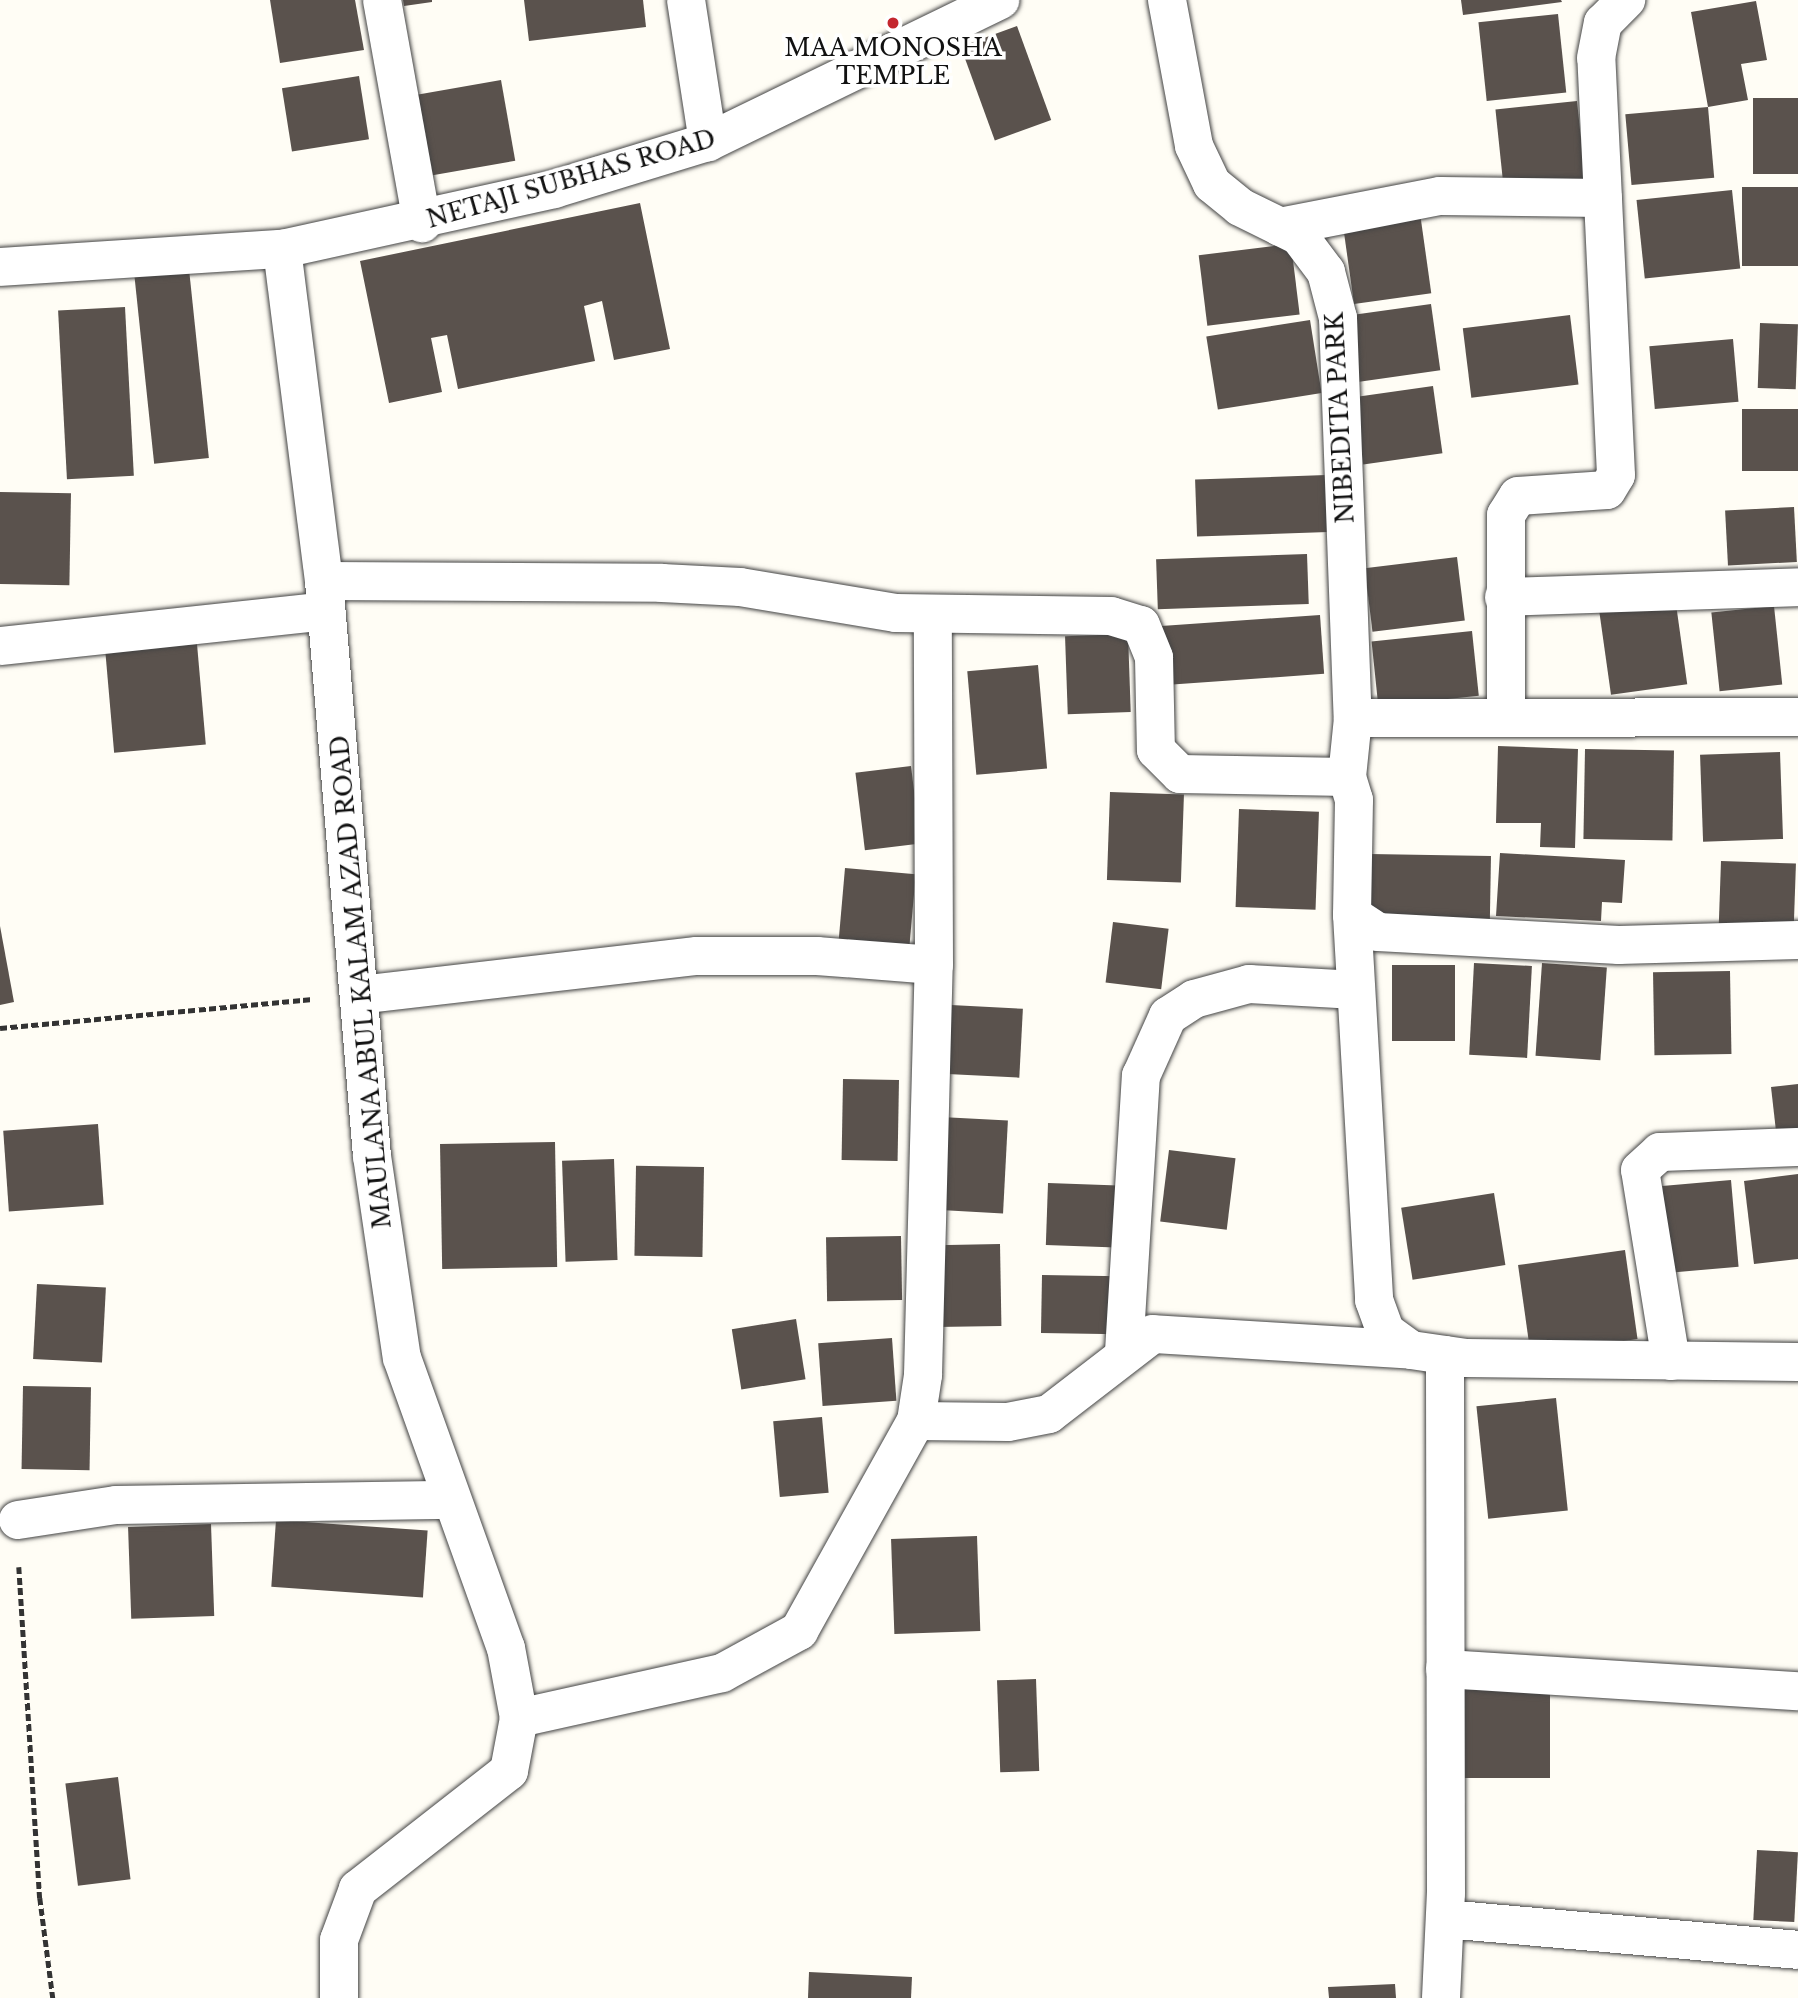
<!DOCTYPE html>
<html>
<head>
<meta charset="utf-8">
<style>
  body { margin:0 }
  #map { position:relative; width:1798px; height:1998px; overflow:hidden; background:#fffdf5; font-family:"Libre Baskerville",serif }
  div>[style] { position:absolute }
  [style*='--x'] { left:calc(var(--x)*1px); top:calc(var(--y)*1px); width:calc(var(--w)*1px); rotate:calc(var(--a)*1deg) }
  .building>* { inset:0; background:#5a524d; transform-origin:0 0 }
  .path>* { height:4.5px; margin-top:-2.25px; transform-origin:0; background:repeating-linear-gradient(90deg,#333 0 7px,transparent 0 10.5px) }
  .roads { filter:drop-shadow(0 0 2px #444) drop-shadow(0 0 2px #444) }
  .minor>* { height:38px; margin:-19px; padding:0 19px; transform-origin:19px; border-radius:19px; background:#fff }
  .tertiary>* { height:38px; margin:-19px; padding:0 19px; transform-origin:19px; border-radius:19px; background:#fff }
  .dots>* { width:19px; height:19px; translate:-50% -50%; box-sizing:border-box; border:4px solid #fff; border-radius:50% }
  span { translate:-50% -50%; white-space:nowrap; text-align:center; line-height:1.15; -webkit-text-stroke:7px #fff; paint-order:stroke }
  .poi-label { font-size:24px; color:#111 }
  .street-label { font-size:24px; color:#111 }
</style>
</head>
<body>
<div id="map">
  <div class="building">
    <div style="clip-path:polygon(270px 0,355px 0,364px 50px,280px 63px)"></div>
    <div style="clip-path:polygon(403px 0,432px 0,432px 2px,404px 6px)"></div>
    <div style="clip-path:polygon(524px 0,643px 0,646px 27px,529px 41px)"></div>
    <div style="clip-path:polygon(1461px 0,1561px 0,1562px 2px,1463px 15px)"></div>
    <div style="clip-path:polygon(1756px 1px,1767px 60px,1741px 64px,1748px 100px,1708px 107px,1691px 12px)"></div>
    <div style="left:1558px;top:14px;width:79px;height:80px;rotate:84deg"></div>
    <div style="left:1017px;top:26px;width:100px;height:60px;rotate:70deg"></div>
    <div style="left:359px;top:76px;width:64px;height:78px;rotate:81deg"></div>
    <div style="left:501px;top:80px;width:82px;height:94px;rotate:80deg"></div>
    <div style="left:1798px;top:98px;width:76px;height:45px;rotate:90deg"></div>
    <div style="left:1577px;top:101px;width:80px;height:82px;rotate:84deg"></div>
    <div style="left:1708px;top:107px;width:71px;height:83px;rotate:85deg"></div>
    <div style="left:1798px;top:187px;width:79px;height:56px;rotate:90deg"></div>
    <div style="left:1732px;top:190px;width:79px;height:96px;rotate:84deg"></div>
    <div style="clip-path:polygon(640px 203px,670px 349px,614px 360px,602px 301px,584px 306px,595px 361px,458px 389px,447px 335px,431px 338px,442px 392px,389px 403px,360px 261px)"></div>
    <div style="left:1420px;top:213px;width:81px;height:78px;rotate:82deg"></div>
    <div style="left:1291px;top:244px;width:71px;height:93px;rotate:83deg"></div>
    <div style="left:189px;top:269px;width:190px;height:55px;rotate:84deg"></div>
    <div style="left:1431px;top:304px;width:67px;height:87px;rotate:82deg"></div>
    <div style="left:125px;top:307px;width:169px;height:67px;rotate:87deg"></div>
    <div style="left:1570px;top:315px;width:70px;height:108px;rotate:83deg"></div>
    <div style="left:1310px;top:320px;width:74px;height:105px;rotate:81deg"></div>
    <div style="left:1760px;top:323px;width:38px;height:65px;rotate:2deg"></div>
    <div style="left:1733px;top:339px;width:63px;height:84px;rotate:85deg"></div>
    <div style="left:1433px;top:386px;width:68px;height:80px;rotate:82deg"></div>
    <div style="left:1742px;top:409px;width:56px;height:62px"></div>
    <div style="left:1326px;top:475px;width:57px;height:131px;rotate:88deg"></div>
    <div style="left:0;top:492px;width:71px;height:92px;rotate:1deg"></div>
    <div style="left:1794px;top:507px;width:55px;height:69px;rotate:87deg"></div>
    <div style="left:1307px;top:554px;width:50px;height:151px;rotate:88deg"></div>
    <div style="left:1457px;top:557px;width:64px;height:93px;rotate:83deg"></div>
    <div style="left:1675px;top:597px;width:88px;height:77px;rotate:82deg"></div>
    <div style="left:1774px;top:606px;width:79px;height:63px;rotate:84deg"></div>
    <div style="left:1320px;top:615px;width:59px;height:159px;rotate:86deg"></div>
    <div style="left:1472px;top:631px;width:65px;height:101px;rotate:84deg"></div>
    <div style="left:1128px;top:634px;width:78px;height:63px;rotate:88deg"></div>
    <div style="left:197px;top:644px;width:101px;height:92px;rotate:85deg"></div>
    <div style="left:1038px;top:665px;width:104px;height:71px;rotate:85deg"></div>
    <div style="clip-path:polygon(1498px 746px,1578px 749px,1575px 848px,1540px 847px,1541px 823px,1496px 823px)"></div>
    <div style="left:1585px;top:749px;width:89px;height:90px;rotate:1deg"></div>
    <div style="left:1780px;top:752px;width:87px;height:80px;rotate:88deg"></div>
    <div style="left:911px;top:766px;width:78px;height:56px;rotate:83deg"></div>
    <div style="left:1110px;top:792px;width:74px;height:88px;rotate:2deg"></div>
    <div style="left:1239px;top:809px;width:80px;height:98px;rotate:2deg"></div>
    <div style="clip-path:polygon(1500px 853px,1625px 860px,1622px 903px,1602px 902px,1601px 921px,1496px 916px)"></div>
    <div style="left:1370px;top:854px;width:121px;height:66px;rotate:1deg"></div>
    <div style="left:1721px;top:861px;width:75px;height:75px;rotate:2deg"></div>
    <div style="left:845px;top:868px;width:71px;height:86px;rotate:5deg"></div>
    <div style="left:1113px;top:922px;width:56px;height:61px;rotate:7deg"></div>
    <div style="clip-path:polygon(0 926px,14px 1002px,0 1005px)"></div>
    <div style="left:1474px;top:963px;width:58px;height:92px;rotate:3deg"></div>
    <div style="left:1542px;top:963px;width:65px;height:93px;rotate:4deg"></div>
    <div style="left:1392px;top:965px;width:63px;height:76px"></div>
    <div style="left:1730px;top:971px;width:83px;height:77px;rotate:89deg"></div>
    <div style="left:951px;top:1005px;width:72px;height:69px;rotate:3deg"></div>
    <div style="left:843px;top:1079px;width:56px;height:81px;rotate:1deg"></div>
    <div style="clip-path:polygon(1798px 1084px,1798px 1138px,1777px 1140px,1771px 1087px)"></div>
    <div style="left:941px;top:1117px;width:67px;height:93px;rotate:3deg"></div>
    <div style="left:98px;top:1124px;width:81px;height:95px;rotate:86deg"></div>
    <div style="left:555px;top:1142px;width:125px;height:115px;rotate:89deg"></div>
    <div style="left:1169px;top:1150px;width:67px;height:72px;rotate:7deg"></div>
    <div style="left:614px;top:1159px;width:101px;height:52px;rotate:88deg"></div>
    <div style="left:704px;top:1167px;width:90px;height:68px;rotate:91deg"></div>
    <div style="clip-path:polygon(1798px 1174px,1798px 1259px,1754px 1264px,1744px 1181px)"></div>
    <div style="left:1731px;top:1180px;width:87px;height:69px;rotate:85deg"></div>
    <div style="left:1048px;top:1183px;width:70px;height:62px;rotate:2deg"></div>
    <div style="left:1494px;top:1193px;width:73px;height:94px;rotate:81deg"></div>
    <div style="left:901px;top:1236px;width:64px;height:75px;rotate:89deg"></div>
    <div style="left:1000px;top:1244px;width:82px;height:65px;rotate:89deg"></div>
    <div style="left:1625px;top:1250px;width:90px;height:108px;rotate:82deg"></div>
    <div style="left:1042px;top:1275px;width:78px;height:58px;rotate:1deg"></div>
    <div style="left:37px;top:1284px;width:69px;height:75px;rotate:3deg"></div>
    <div style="left:796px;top:1319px;width:61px;height:65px;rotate:81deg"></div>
    <div style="left:892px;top:1338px;width:63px;height:74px;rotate:86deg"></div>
    <div style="left:23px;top:1386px;width:68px;height:83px;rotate:1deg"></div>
    <div style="left:1556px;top:1398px;width:113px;height:80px;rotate:84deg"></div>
    <div style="left:822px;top:1417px;width:76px;height:49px;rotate:85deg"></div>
    <div style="left:276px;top:1520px;width:152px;height:67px;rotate:4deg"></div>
    <div style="left:211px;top:1524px;width:92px;height:83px;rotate:88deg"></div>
    <div style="left:977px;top:1536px;width:95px;height:86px;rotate:88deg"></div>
    <div style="left:1036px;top:1679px;width:92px;height:39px;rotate:88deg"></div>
    <div style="left:1459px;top:1690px;width:91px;height:88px"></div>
    <div style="left:118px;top:1777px;width:103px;height:53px;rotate:83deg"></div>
    <div style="left:1757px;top:1850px;width:41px;height:70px;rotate:3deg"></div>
    <div style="clip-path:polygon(809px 1972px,912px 1977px,911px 1998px,808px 1998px)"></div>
    <div style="clip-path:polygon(1395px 1984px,1396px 1998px,1329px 1998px,1328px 1987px)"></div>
  </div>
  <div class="path">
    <div style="--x:0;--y:1028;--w:314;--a:-5.3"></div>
    <div style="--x:19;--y:1567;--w:332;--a:86.4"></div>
    <div style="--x:40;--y:1898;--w:101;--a:82.6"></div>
  </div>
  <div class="roads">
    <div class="minor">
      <div style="--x:382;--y:0;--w:227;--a:79.8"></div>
      <div style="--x:686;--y:0;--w:144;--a:81.2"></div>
      <div style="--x:1167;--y:0;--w:148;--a:79.5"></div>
      <div style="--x:1194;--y:146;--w:42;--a:64.7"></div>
      <div style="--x:1212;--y:184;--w:36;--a:39"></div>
      <div style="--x:1240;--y:207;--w:66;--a:26.2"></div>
      <div style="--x:1299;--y:236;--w:45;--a:53.1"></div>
      <div style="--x:1326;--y:272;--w:48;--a:75.4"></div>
      <div style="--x:1338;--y:318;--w:400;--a:87.9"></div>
      <div style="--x:1353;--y:718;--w:59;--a:95.8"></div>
      <div style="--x:1280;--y:227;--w:163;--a:-11"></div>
      <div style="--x:1440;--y:196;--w:163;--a:0.7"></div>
      <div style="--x:324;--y:581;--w:338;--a:0.3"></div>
      <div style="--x:662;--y:583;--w:78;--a:2.9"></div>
      <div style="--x:740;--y:587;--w:158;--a:9.5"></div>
      <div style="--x:896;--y:613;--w:215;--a:0.8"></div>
      <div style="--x:1111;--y:616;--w:31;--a:17"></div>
      <div style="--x:1141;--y:625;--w:35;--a:68"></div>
      <div style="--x:1154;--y:658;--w:92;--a:88.8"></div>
      <div style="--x:1156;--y:750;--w:34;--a:45"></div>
      <div style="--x:1180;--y:774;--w:167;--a:1"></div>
      <div style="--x:1347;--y:777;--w:24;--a:73"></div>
      <div style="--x:1354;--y:800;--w:115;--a:91"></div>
      <div style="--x:1352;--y:915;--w:31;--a:33"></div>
      <div style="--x:1378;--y:932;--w:241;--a:3.1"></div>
      <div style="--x:1619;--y:945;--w:179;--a:-1.6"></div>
      <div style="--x:1504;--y:597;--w:294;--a:-1.9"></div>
      <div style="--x:0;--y:646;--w:328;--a:-6.1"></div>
      <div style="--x:1506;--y:717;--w:202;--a:-90"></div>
      <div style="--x:1506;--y:515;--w:22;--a:-58"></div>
      <div style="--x:1518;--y:496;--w:89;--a:-3.9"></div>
      <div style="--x:1607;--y:490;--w:17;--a:-59"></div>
      <div style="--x:1616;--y:475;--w:417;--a:-92.7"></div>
      <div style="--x:1596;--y:58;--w:36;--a:-79"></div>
      <div style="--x:1603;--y:23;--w:33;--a:-45"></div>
      <div style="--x:1353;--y:718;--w:445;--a:-0.1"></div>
      <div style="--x:1352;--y:915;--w:386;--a:86.7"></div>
      <div style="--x:1374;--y:1300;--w:33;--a:70"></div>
      <div style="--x:1385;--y:1331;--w:32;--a:36"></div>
      <div style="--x:1411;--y:1350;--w:56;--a:8.3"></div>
      <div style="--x:1466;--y:1358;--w:332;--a:0.7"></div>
      <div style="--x:359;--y:995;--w:340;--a:-6.6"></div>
      <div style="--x:697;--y:956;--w:120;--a:0"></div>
      <div style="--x:817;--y:956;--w:117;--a:4.4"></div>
      <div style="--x:1124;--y:1352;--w:277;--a:-86.5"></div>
      <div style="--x:1141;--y:1076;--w:66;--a:-65.8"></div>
      <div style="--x:1168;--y:1016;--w:31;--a:-33"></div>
      <div style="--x:1194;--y:999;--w:57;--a:-15.3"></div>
      <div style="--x:1249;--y:984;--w:107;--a:3.2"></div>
      <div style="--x:1671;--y:1361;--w:193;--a:-99.2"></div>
      <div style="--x:1640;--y:1170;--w:27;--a:-42"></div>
      <div style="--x:1660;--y:1152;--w:138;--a:-2.1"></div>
      <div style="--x:916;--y:1421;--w:92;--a:0.6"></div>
      <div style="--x:1008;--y:1422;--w:42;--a:-11"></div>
      <div style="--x:1049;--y:1414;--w:131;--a:-37.6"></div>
      <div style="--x:1153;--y:1334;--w:258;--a:3.5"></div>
      <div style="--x:18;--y:1520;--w:99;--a:-8.7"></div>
      <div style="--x:116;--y:1505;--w:336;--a:-0.9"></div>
      <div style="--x:1445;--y:1669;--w:354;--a:3.6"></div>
      <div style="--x:519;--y:1718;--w:208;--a:-12.5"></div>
      <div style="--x:722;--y:1673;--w:88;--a:-28.6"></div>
      <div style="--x:799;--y:1631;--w:240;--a:-60.9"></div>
      <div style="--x:916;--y:1421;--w:47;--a:-81.3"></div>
      <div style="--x:923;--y:1375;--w:410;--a:-88.5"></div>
      <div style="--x:934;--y:965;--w:351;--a:-90.2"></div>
      <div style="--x:1445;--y:1919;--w:354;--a:5"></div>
      <div style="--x:1441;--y:1998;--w:105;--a:-87.3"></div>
      <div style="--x:1446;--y:1893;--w:538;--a:-90.11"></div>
    </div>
    <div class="tertiary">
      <div style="--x:282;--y:249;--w:335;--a:82.8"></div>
      <div style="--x:324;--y:581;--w:577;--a:85.23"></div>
      <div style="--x:372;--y:1156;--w:204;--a:81.6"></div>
      <div style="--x:402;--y:1358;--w:308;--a:70.3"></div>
      <div style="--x:506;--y:1648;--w:71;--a:79.5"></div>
      <div style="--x:519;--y:1718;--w:54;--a:100.7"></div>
      <div style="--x:509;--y:1771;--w:192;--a:142"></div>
      <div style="--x:358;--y:1889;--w:54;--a:110.4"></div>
      <div style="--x:339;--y:1940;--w:58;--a:90"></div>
      <div style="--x:0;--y:267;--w:283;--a:-3.7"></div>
      <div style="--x:282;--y:249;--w:279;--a:-12.4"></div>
      <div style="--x:554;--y:189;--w:161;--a:-17"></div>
      <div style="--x:708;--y:142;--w:325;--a:-25.9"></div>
    </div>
  </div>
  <div class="dots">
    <div style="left:893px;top:23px;background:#c4262e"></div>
  </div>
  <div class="poi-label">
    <span style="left:893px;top:62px">MAA MONOSHA<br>TEMPLE</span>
  </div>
  <div class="street-label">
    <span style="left:571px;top:179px;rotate:-16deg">NETAJI SUBHAS ROAD</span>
    <span style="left:1340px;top:418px;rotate:-93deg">NIBEDITA PARK</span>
    <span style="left:361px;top:982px;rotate:-95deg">MAULANA ABUL KALAM AZAD ROAD</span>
  </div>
</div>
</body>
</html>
